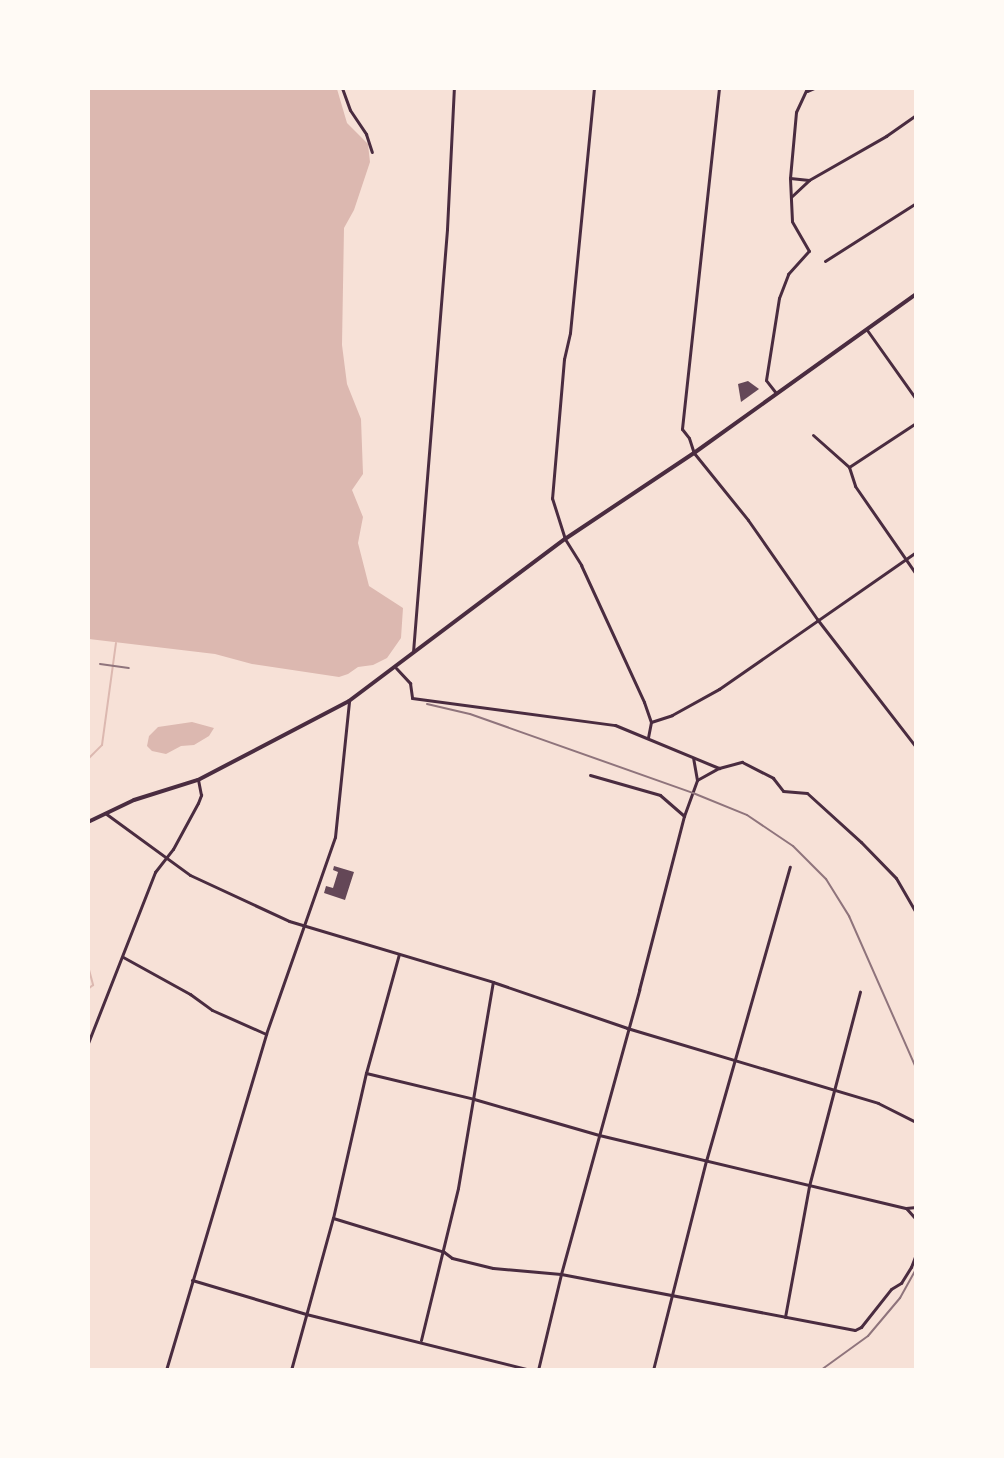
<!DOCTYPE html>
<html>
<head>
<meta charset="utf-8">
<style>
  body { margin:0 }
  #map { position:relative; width:1004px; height:1458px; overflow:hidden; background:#f7e1d7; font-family:Overpass,sans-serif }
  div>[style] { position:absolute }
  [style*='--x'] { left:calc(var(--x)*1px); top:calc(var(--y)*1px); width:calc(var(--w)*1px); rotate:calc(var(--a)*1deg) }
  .water>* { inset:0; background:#dcb8b0 }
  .stream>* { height:2px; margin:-1px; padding:0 1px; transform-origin:1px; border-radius:1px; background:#dcb8b0 }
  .building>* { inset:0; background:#644757 }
  .minor>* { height:3px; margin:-1.5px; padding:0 1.5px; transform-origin:1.5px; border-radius:1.5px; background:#4a2c40 }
  .secondary>* { height:4px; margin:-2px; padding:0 2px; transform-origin:2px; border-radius:2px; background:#4a2c40 }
  .rail>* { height:2px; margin:-1px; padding:0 1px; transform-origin:1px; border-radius:1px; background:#8f747c }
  span { translate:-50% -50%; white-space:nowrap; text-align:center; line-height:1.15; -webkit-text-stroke:4.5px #fffaf5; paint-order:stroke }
  .frame { position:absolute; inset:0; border:90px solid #fffaf5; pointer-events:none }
</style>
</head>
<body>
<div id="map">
  <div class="water">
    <div style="clip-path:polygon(89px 89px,337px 89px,347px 123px,368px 144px,370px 162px,354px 210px,344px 228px,342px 345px,347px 384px,361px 419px,363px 474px,352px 490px,363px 517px,358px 543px,369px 586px,403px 608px,401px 638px,387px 658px,373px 665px,358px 667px,348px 674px,339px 677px,252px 664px,215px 654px,89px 639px)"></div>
    <div style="clip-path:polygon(192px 722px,214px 728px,209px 736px,194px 745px,181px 746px,166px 754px,152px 751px,147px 746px,149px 736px,158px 727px)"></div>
  </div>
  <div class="stream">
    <div style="--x:88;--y:759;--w:20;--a:-45"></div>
    <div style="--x:102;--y:745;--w:103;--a:-82.2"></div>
    <div style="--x:88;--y:966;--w:20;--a:75"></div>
    <div style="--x:93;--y:985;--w:6;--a:141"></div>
  </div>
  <div class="building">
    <div style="clip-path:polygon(748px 381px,759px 389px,741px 402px,738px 384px)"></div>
    <div style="clip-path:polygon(334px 866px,354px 872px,345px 900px,324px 893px,326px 886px,333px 888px,338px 872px,333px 870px)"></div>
  </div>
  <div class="minor">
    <div style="--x:342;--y:88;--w:23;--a:70"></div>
    <div style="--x:350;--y:110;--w:29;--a:56"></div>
    <div style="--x:366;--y:134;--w:19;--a:72"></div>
    <div style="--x:594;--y:88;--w:246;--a:95.6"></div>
    <div style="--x:570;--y:333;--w:27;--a:103"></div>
    <div style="--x:564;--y:359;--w:140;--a:94.9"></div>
    <div style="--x:552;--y:498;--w:43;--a:72.4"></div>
    <div style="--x:565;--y:539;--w:31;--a:58"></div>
    <div style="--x:581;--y:565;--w:151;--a:65.3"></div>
    <div style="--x:644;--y:702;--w:21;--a:71"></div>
    <div style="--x:651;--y:722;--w:16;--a:101"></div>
    <div style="--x:719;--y:88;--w:343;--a:96.2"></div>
    <div style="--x:682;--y:429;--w:11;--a:52"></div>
    <div style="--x:689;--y:438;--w:16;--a:72"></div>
    <div style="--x:694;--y:453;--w:86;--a:51.1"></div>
    <div style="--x:748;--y:520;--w:121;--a:55.1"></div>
    <div style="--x:817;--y:619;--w:162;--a:52.3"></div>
    <div style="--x:807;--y:91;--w:8;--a:-23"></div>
    <div style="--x:790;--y:178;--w:19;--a:6"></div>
    <div style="--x:791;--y:197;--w:25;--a:-43"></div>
    <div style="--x:809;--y:180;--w:89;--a:-29.7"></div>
    <div style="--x:886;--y:136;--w:37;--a:-35"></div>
    <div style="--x:825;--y:261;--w:108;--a:-32.5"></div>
    <div style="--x:867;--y:330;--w:85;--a:54.6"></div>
    <div style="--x:776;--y:393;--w:16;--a:-128"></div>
    <div style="--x:766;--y:380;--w:83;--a:-81"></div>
    <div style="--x:779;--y:298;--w:26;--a:-69"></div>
    <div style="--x:788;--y:274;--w:31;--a:-48"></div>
    <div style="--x:809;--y:251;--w:34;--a:-120"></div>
    <div style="--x:792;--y:221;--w:43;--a:-92.7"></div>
    <div style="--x:790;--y:178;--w:66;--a:-84.8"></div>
    <div style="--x:796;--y:112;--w:26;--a:-65"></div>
    <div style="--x:813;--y:435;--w:48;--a:41.6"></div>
    <div style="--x:849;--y:467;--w:20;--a:72"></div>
    <div style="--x:855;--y:486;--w:107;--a:55.3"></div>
    <div style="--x:849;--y:467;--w:80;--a:-33.3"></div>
    <div style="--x:413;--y:652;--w:424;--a:-85.4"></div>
    <div style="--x:447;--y:229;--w:141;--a:-87.2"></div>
    <div style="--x:396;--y:668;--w:21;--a:47"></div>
    <div style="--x:410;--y:683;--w:15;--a:82"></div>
    <div style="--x:412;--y:698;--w:205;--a:7.6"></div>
    <div style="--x:615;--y:725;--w:113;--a:22.5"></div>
    <div style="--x:719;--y:768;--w:24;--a:-15"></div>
    <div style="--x:742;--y:762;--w:35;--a:27"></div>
    <div style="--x:773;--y:778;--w:16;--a:52"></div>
    <div style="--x:783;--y:791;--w:24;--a:5"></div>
    <div style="--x:807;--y:793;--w:73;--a:42.2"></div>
    <div style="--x:861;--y:842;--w:50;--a:45.8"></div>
    <div style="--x:896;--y:878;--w:39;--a:60"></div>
    <div style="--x:651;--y:722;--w:22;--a:-18"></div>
    <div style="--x:672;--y:715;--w:54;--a:-29"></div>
    <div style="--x:719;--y:689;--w:240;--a:-34.8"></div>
    <div style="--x:590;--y:775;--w:73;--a:15.9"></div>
    <div style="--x:660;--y:795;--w:32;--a:41"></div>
    <div style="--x:697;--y:780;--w:25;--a:-29"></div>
    <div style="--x:105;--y:813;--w:105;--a:36.1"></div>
    <div style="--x:190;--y:875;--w:109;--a:24.9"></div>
    <div style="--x:289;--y:921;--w:213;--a:16.6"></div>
    <div style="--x:493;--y:982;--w:142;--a:18.9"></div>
    <div style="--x:627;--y:1028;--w:262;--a:16.6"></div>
    <div style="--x:878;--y:1103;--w:42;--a:26.6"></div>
    <div style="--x:123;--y:957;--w:77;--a:28.9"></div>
    <div style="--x:190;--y:994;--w:27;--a:36"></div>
    <div style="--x:212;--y:1010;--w:59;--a:24"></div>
    <div style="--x:88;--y:1043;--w:184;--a:-68.6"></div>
    <div style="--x:155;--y:872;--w:29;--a:-52"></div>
    <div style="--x:173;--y:849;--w:52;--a:-61.5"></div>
    <div style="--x:198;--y:803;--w:9;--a:-69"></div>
    <div style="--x:201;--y:795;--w:15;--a:-101"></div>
    <div style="--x:366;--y:1073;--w:111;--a:13.5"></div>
    <div style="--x:474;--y:1099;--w:130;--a:16.1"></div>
    <div style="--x:599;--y:1135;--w:316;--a:13.4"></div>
    <div style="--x:906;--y:1208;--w:15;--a:48"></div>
    <div style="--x:906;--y:1208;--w:10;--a:-6"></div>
    <div style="--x:333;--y:1218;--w:116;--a:17"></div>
    <div style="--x:444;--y:1252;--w:10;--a:37"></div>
    <div style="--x:452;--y:1258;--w:42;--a:13.7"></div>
    <div style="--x:493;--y:1268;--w:68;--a:5"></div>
    <div style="--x:561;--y:1274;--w:299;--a:10.8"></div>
    <div style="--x:855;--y:1330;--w:7;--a:-27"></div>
    <div style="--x:861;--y:1327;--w:48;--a:-51.7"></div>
    <div style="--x:891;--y:1289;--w:12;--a:-31"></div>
    <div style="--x:901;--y:1283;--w:19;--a:-58"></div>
    <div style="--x:911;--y:1267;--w:14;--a:-69"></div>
    <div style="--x:192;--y:1280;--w:119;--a:16.6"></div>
    <div style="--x:306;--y:1314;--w:231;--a:14"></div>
    <div style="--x:785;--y:1317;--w:133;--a:-79.6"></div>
    <div style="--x:809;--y:1186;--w:201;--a:-75.3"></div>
    <div style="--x:421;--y:1340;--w:156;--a:-76.3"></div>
    <div style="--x:458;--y:1188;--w:209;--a:-80.4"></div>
    <div style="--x:166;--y:1370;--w:351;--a:-73.4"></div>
    <div style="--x:266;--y:1034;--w:209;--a:-70.7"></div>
    <div style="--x:335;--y:837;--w:137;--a:-84.1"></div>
    <div style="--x:291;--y:1370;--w:158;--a:-74.6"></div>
    <div style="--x:333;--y:1218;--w:149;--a:-77.2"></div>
    <div style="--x:366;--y:1073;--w:123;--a:-74.5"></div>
    <div style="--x:538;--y:1370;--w:99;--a:-76.5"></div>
    <div style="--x:561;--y:1274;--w:295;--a:-74.6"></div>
    <div style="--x:639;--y:990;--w:180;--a:-75.5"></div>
    <div style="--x:684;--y:816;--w:38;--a:-70"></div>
    <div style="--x:697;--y:780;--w:22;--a:-100"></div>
    <div style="--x:653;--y:1370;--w:216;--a:-75.8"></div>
    <div style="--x:706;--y:1161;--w:306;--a:-74.1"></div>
  </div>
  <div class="secondary">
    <div style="--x:88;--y:822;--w:51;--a:-25.6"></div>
    <div style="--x:134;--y:800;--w:67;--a:-17.4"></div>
    <div style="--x:198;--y:780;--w:170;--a:-27.6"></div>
    <div style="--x:349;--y:701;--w:270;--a:-36.9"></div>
    <div style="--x:565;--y:539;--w:155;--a:-33.7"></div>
    <div style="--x:694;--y:453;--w:273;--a:-35.6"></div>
  </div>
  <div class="rail">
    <div style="--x:100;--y:664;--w:29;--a:8"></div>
    <div style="--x:427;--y:704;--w:44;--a:13.1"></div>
    <div style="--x:470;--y:714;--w:237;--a:19.5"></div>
    <div style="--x:693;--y:793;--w:58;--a:22.2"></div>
    <div style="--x:747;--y:815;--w:55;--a:34"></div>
    <div style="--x:793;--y:846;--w:47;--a:45"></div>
    <div style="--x:826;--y:879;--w:44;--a:58.1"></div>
    <div style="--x:849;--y:916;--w:166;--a:66.2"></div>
    <div style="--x:821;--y:1370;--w:58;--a:-35.9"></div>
    <div style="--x:868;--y:1336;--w:50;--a:-49.9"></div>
    <div style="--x:900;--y:1298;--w:33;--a:-61"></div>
  </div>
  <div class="frame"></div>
</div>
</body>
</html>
